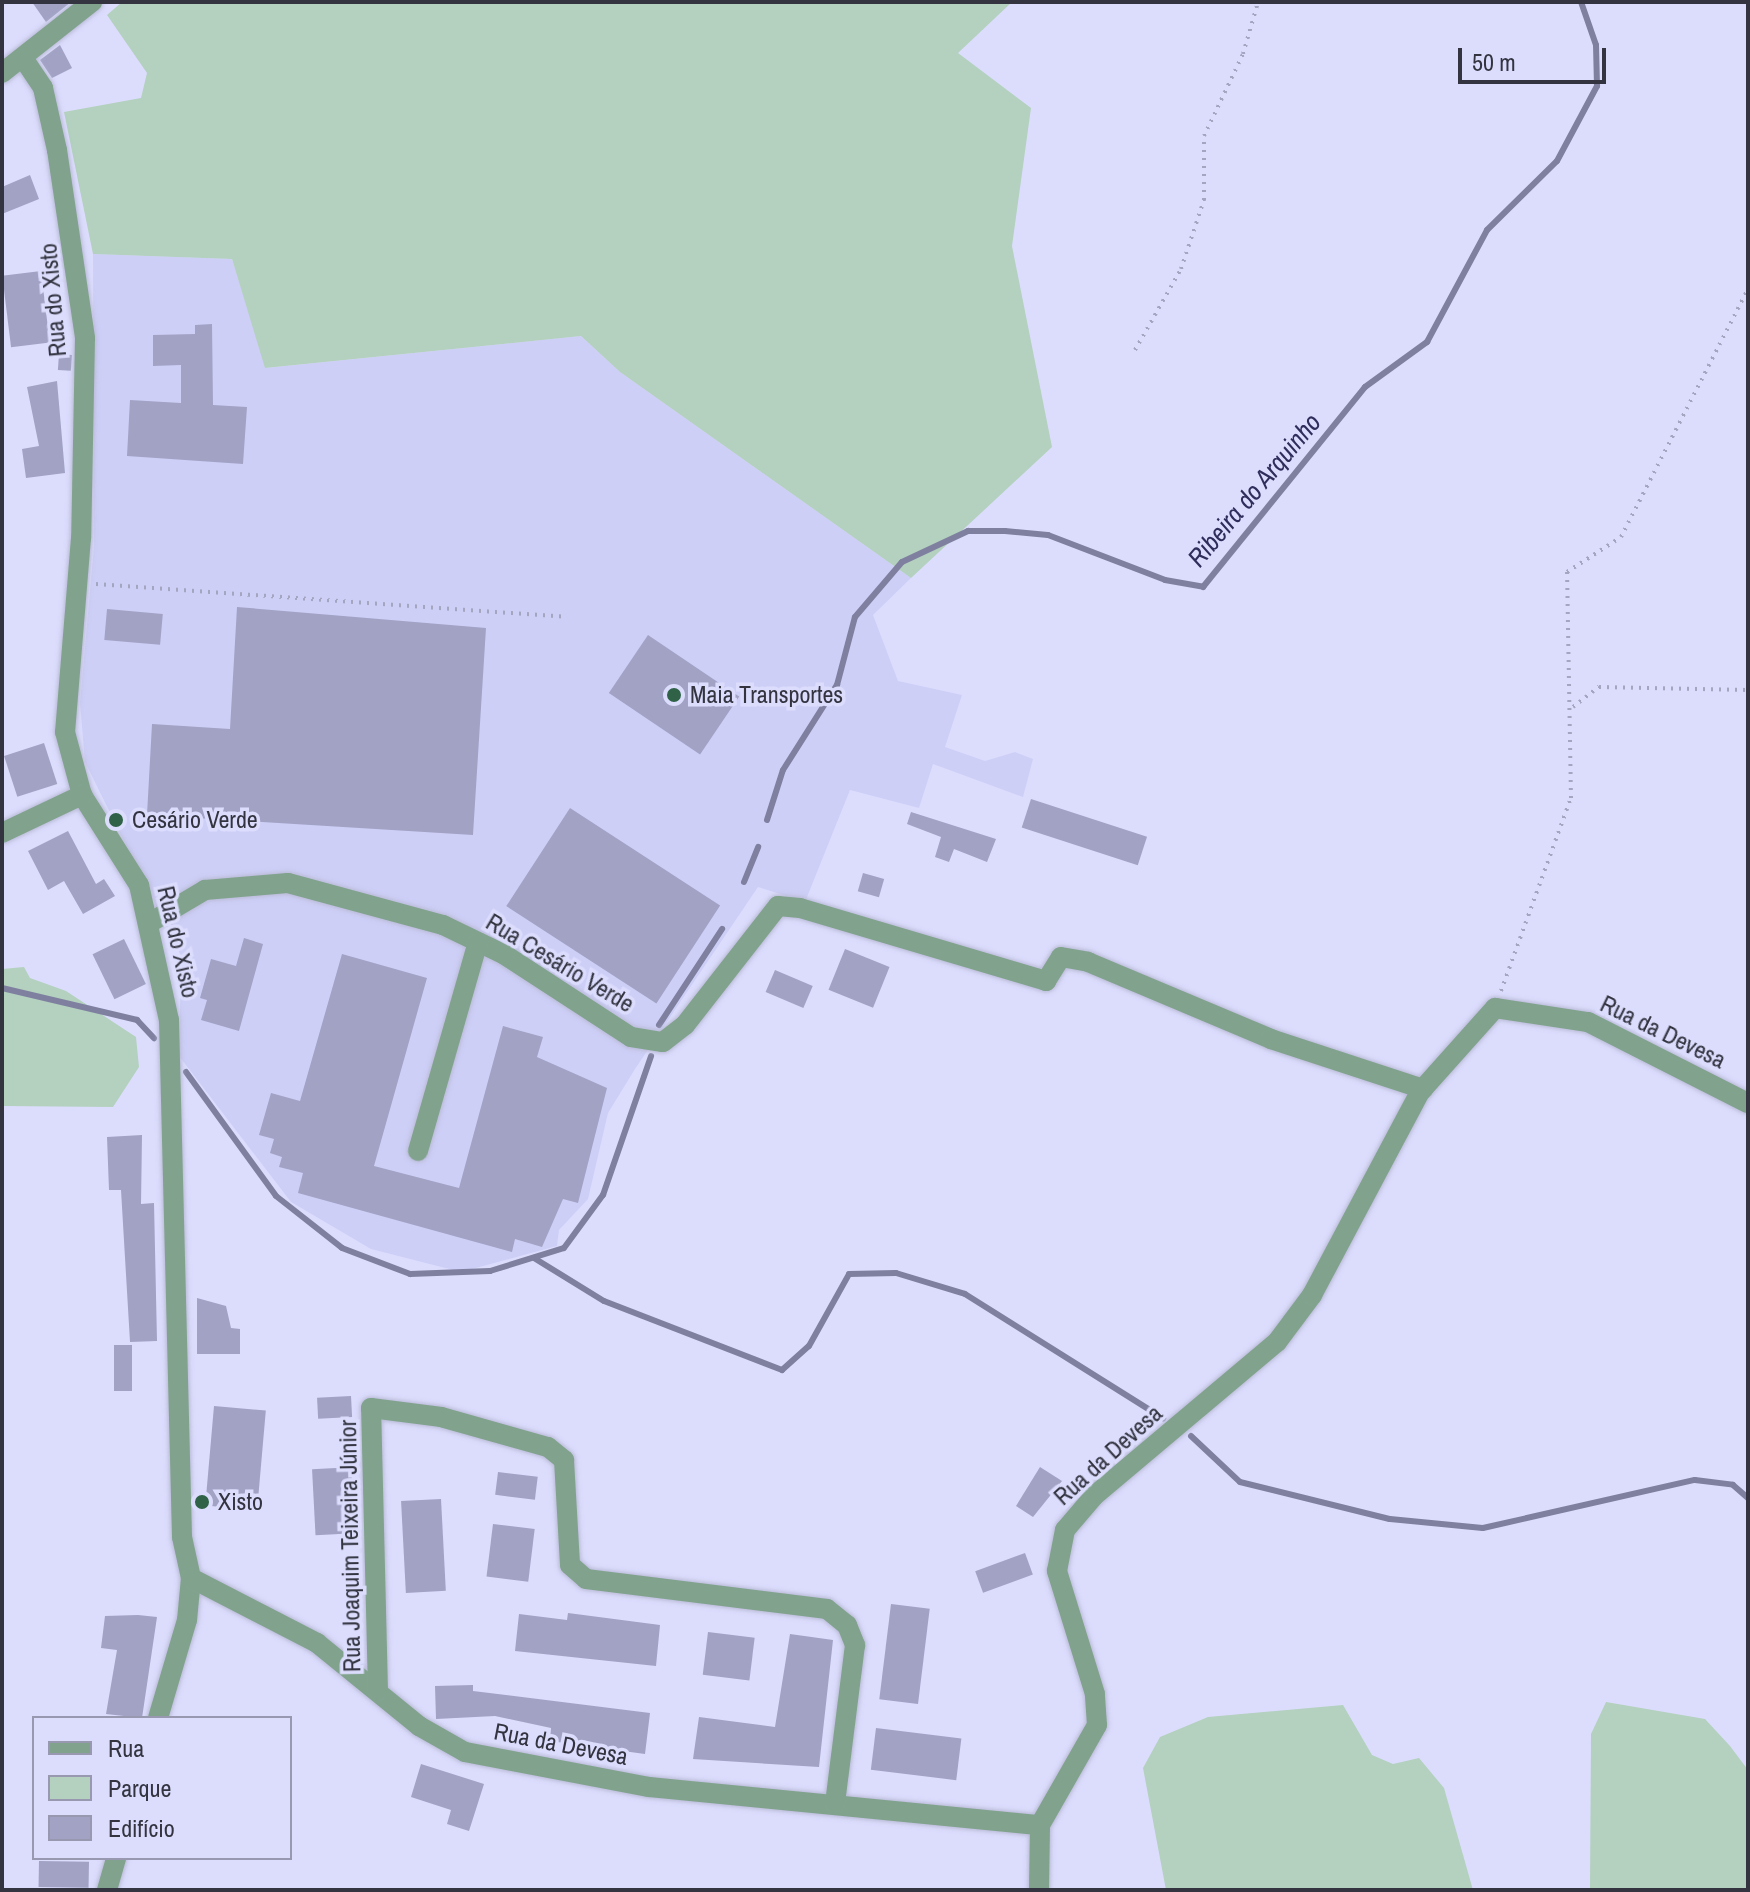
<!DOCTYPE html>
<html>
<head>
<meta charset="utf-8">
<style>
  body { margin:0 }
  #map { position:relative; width:1750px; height:1892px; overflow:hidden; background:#dcddfd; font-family:"Archivo Narrow",sans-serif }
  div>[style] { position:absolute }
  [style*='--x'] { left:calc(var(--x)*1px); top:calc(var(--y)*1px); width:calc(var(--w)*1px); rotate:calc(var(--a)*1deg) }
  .built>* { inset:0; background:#cecff7 }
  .green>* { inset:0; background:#b3d1be }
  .stream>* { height:6px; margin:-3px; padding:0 3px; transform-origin:3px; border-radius:3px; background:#7f80a0 }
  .building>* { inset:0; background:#a1a2c4; transform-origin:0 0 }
  .path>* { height:4px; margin-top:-2px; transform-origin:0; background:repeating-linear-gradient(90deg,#a4a5bf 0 2px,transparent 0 8px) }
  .roads { filter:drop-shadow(0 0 2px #babbd7) drop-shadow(0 0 2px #babbd7) }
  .minor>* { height:20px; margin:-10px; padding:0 10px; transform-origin:10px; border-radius:10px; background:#81a38e }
  .dots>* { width:22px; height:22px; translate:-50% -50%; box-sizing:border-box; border:4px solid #dcddfd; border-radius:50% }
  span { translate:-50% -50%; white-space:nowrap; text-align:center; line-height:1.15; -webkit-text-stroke:7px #dcddfd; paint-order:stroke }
  .street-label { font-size:24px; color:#333440 }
  .poi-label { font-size:24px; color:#333440 }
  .left { translate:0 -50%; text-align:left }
  .water-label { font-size:26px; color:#2f2d5b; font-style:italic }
  .frame { position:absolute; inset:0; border:4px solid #333440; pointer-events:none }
  .legend { position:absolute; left:32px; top:1716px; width:260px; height:144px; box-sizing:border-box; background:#dcddfd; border:2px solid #9899b1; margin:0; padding:10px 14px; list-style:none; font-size:24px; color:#333440 }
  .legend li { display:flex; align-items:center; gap:16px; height:40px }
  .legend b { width:40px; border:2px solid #9899b1 }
  .scale { position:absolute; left:1458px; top:48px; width:148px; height:36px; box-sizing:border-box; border:4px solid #333440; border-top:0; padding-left:10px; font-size:24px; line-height:28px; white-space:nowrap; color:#333440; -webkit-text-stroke:6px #dcddfd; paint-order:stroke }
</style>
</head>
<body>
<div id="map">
  <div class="built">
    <div style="clip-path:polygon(93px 254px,232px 259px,266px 368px,581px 336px,620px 372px,911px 578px,873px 615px,898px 681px,962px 695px,945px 747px,985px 761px,1015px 752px,1033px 759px,1023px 797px,933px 764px,919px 808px,850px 790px,805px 902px,758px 887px,635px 1069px,608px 1113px,588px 1199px,559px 1230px,557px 1246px,461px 1272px,371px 1249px,291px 1202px,179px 1056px,181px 956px,85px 762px,80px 703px,94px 546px)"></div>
  </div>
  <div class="green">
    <div style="clip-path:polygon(122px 2px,1012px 2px,958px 53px,1031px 108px,1012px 246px,1052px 447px,911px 578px,620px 372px,581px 336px,265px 368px,232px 259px,93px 254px,64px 112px,141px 98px,147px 73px,107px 15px)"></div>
    <div style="clip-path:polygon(24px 967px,30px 978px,66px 991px,136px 1037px,139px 1067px,113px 1107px,2px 1106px,2px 969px)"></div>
    <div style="clip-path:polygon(1606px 1702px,1705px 1719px,1730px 1746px,1748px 1770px,1748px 1890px,1590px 1890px,1591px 1734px)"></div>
    <div style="clip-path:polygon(1343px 1705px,1372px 1755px,1393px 1764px,1419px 1758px,1444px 1788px,1473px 1890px,1166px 1890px,1143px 1768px,1160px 1737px,1208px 1717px)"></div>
  </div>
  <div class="stream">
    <div style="--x:767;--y:820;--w:52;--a:-72.3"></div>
    <div style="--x:783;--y:770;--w:101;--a:-57.6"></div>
    <div style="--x:837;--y:685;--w:70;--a:-75.2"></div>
    <div style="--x:855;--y:617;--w:72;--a:-49.5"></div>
    <div style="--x:902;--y:562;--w:73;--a:-25.2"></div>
    <div style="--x:968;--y:531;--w:37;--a:0"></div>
    <div style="--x:1005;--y:531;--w:43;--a:5.3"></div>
    <div style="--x:1048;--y:535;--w:125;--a:21"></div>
    <div style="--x:1165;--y:580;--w:39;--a:10"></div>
    <div style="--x:1203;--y:587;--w:257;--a:-51"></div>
    <div style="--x:1365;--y:387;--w:77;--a:-36"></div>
    <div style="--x:1427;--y:342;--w:127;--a:-61.8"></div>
    <div style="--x:1487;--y:230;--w:98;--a:-44.6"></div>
    <div style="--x:1557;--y:161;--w:85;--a:-61.9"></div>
    <div style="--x:1597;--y:86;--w:41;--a:-91.4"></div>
    <div style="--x:1596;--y:45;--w:46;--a:-109.2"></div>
    <div style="--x:744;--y:882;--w:38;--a:-68"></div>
    <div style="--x:2;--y:988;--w:139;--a:13.3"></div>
    <div style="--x:137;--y:1020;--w:25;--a:47"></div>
    <div style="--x:659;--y:1025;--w:115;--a:-56.7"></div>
    <div style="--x:186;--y:1072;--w:153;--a:54"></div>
    <div style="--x:276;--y:1196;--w:84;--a:38.2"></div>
    <div style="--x:342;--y:1248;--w:73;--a:20.9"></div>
    <div style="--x:410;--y:1274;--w:80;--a:-2.1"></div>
    <div style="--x:490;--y:1271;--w:77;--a:-17.3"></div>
    <div style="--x:564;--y:1248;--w:66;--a:-53.7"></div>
    <div style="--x:603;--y:1195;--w:147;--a:-70.9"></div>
    <div style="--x:534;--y:1258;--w:82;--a:31.6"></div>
    <div style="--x:604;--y:1301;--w:191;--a:21.2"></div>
    <div style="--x:782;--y:1370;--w:36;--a:-42"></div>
    <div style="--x:809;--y:1346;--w:82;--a:-60.9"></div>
    <div style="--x:849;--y:1274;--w:47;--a:-1.2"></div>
    <div style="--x:896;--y:1273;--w:72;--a:16.9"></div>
    <div style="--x:965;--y:1294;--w:234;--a:32.1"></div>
    <div style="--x:1191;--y:1436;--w:67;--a:43.2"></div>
    <div style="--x:1240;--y:1482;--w:154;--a:13.9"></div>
    <div style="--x:1390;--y:1519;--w:93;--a:5.5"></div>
    <div style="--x:1483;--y:1528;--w:217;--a:-12.8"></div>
    <div style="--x:1695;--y:1480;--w:38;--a:7"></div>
    <div style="--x:1733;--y:1485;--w:20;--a:41"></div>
  </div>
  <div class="building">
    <div style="clip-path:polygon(32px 2px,71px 2px,46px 22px)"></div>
    <div style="clip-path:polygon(60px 45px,72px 68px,52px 78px,40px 60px)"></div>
    <div style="clip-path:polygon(30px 175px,39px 199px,2px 214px,2px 187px)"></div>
    <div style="left:41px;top:271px;width:72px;height:39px;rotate:83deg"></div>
    <div style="clip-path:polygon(212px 324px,213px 405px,247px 407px,243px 464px,127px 456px,130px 400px,181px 403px,181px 365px,153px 366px,153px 335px,195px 334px,195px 325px)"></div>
    <div style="left:59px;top:354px;width:13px;height:16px;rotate:4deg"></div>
    <div style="clip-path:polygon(57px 381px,65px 473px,26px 478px,22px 449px,39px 446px,27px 387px)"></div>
    <div style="clip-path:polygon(237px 607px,486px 628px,473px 835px,147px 815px,152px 724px,230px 729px)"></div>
    <div style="left:107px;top:609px;width:56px;height:31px;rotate:5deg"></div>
    <div style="left:648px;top:635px;width:110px;height:70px;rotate:34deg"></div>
    <div style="left:44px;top:743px;width:43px;height:42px;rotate:72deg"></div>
    <div style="left:1031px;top:799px;width:122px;height:30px;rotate:18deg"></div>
    <div style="left:570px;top:808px;width:179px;height:117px;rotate:33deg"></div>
    <div style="clip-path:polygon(911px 812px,996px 839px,987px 862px,954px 849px,949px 862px,935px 857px,941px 837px,907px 824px)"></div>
    <div style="clip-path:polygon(68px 831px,96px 884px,104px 879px,115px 896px,83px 914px,64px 881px,48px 890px,28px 851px)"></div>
    <div style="left:863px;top:873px;width:22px;height:19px;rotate:16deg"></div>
    <div style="clip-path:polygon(244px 938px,263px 944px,239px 1031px,201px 1020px,207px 1000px,200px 998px,211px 959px,236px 966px)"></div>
    <div style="left:124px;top:939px;width:50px;height:35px;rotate:64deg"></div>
    <div style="left:845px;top:949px;width:48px;height:44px;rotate:22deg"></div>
    <div style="clip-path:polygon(342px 954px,427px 978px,374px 1166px,459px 1188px,503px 1026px,543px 1037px,537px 1057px,607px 1088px,578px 1203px,563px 1199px,542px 1247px,515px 1239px,512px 1252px,298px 1193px,303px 1173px,279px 1167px,282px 1157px,270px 1153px,274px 1139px,259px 1135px,271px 1093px,300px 1101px)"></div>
    <div style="left:775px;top:970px;width:41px;height:24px;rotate:23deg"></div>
    <div style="clip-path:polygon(142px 1135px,141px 1204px,154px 1203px,157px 1341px,130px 1342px,121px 1190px,109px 1190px,107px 1137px)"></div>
    <div style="clip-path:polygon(197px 1298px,226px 1306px,231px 1328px,240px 1329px,240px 1354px,197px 1354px)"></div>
    <div style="left:114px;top:1345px;width:18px;height:46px"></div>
    <div style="left:351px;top:1396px;width:21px;height:34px;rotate:87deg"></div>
    <div style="left:214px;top:1406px;width:52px;height:100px;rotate:5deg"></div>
    <div style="left:355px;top:1467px;width:66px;height:43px;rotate:87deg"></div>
    <div style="clip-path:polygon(1040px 1467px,1062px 1481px,1033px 1517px,1016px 1506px)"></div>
    <div style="left:498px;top:1472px;width:40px;height:23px;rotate:7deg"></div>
    <div style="left:441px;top:1499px;width:92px;height:40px;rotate:87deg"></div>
    <div style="left:493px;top:1524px;width:42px;height:53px;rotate:7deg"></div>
    <div style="left:1025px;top:1553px;width:23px;height:53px;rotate:70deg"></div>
    <div style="left:891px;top:1604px;width:39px;height:96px;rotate:7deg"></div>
    <div style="clip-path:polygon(568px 1613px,660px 1625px,656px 1666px,515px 1651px,519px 1614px,567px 1620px)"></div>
    <div style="clip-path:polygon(138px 1615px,157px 1617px,142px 1718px,106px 1714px,117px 1650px,101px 1648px,105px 1616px)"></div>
    <div style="left:708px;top:1632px;width:47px;height:43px;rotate:7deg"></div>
    <div style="clip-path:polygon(790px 1634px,833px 1640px,819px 1767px,693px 1759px,699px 1717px,775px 1727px)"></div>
    <div style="clip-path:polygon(473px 1685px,473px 1691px,650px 1713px,645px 1754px,550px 1741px,551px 1728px,495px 1716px,436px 1719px,435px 1686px)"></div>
    <div style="left:876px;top:1728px;width:86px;height:42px;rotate:7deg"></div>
    <div style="clip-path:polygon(421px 1764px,484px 1784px,469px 1831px,447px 1824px,451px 1810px,411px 1797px)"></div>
    <div style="left:39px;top:1861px;width:50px;height:26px;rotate:1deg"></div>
  </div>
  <div class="path">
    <div style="--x:1135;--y:350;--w:93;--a:-60.4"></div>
    <div style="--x:1181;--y:269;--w:73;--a:-71.6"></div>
    <div style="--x:1204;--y:200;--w:64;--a:-90"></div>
    <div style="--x:1204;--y:136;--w:91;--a:-64.6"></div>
    <div style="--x:1243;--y:54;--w:54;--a:-73.9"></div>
    <div style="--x:96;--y:584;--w:471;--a:4"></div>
    <div style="--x:1573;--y:707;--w:33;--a:-38"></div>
    <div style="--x:1599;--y:687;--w:149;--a:1.2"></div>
    <div style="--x:1501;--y:991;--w:205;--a:-70.1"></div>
    <div style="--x:1571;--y:798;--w:226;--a:-91"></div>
    <div style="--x:1567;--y:572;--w:64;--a:-32.9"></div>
    <div style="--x:1621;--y:537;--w:279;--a:-62.9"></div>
  </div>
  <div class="roads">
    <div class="minor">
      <div style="--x:23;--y:58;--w:36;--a:56"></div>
      <div style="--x:43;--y:88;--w:64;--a:77.3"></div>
      <div style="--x:57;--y:150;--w:190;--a:81.5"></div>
      <div style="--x:85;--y:338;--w:200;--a:91.1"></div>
      <div style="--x:81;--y:538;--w:195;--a:94.7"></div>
      <div style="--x:65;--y:732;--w:65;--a:74.9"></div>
      <div style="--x:82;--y:795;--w:107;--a:57.7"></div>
      <div style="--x:139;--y:885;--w:138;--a:77.5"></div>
      <div style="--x:169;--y:1020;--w:517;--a:88.56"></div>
      <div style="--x:182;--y:1537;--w:42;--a:77.6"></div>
      <div style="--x:191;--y:1578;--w:42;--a:95.4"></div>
      <div style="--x:187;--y:1620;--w:102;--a:106.5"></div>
      <div style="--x:2;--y:73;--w:115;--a:-38.3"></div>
      <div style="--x:2;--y:833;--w:89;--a:-25.4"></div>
      <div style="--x:151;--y:922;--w:63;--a:-30.7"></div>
      <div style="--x:205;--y:890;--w:83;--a:-4.8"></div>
      <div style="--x:288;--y:883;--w:161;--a:15.2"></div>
      <div style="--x:443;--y:925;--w:69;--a:25.8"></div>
      <div style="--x:505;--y:955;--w:150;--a:33.1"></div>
      <div style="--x:631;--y:1037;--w:32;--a:9"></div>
      <div style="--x:663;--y:1042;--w:28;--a:-38"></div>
      <div style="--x:685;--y:1025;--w:151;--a:-52"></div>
      <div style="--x:778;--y:906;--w:22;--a:5"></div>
      <div style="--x:800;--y:908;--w:257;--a:16.5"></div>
      <div style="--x:1046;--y:981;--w:28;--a:-58"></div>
      <div style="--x:1061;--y:957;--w:27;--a:10"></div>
      <div style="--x:1088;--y:962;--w:199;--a:22.8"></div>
      <div style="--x:1271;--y:1039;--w:160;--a:18.2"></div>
      <div style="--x:418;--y:1151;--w:217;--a:-74"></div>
      <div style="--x:191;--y:1578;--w:142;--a:27.3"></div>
      <div style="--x:317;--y:1643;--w:132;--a:39.1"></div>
      <div style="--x:419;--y:1726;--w:53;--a:29.5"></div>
      <div style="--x:465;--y:1752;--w:187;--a:10.8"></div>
      <div style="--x:649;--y:1787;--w:393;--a:5.6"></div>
      <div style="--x:1040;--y:1825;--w:115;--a:-60.3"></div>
      <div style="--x:1097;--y:1725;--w:31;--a:-94"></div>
      <div style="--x:1095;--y:1694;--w:129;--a:-107.2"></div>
      <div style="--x:1057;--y:1571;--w:42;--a:-79"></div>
      <div style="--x:1065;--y:1530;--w:45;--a:-49.5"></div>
      <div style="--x:1094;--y:1496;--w:239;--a:-40.1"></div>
      <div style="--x:1277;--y:1342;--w:59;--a:-53.3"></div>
      <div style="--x:1312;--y:1295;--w:230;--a:-62"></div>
      <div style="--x:1420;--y:1092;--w:113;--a:-48.2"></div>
      <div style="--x:1495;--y:1008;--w:94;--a:8.6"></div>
      <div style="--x:1588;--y:1022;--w:179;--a:26.9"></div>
      <div style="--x:378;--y:1691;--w:283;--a:-91.4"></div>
      <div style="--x:371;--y:1408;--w:71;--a:7.3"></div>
      <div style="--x:441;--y:1417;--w:111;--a:15.7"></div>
      <div style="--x:548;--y:1447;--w:21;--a:39"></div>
      <div style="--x:564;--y:1460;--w:105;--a:86.7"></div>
      <div style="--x:570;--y:1565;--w:21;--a:41"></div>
      <div style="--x:586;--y:1579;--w:243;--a:7.1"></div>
      <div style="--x:827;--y:1609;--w:26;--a:39"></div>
      <div style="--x:847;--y:1625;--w:22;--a:68"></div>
      <div style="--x:855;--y:1645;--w:160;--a:97.2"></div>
      <div style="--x:107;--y:1890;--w:33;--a:-74"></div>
      <div style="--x:1039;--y:1890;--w:65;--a:-89.1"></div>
    </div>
  </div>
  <div class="dots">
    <div style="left:674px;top:695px;background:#2f6246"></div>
    <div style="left:116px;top:820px;background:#2f6246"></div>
    <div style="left:202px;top:1502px;background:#2f6246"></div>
  </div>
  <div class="street-label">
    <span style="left:53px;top:300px;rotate:-95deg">Rua do Xisto</span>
    <span style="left:178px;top:942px;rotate:77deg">Rua do Xisto</span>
    <span style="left:560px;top:963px;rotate:31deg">Rua Cesário Verde</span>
    <span style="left:1663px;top:1032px;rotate:26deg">Rua da Devesa</span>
    <span style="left:1108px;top:1455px;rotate:-42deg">Rua da Devesa</span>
    <span style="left:350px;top:1546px;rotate:-91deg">Rua Joaquim Teixeira Júnior</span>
    <span style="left:561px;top:1744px;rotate:11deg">Rua da Devesa</span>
  </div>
  <div class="poi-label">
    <span class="left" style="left:690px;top:695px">Maia Transportes</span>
    <span class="left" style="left:132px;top:820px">Cesário Verde</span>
    <span class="left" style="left:218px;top:1502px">Xisto</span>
  </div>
  <div class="water-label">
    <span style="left:1254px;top:490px;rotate:-50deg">Ribeira do Arquinho</span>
  </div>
  <div class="frame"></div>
  <ul class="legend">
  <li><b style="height:10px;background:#81a38e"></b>Rua</li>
  <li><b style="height:22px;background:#b3d1be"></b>Parque</li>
  <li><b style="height:22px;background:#a1a2c4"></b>Edifício</li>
  </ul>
  <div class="scale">50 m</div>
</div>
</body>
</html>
